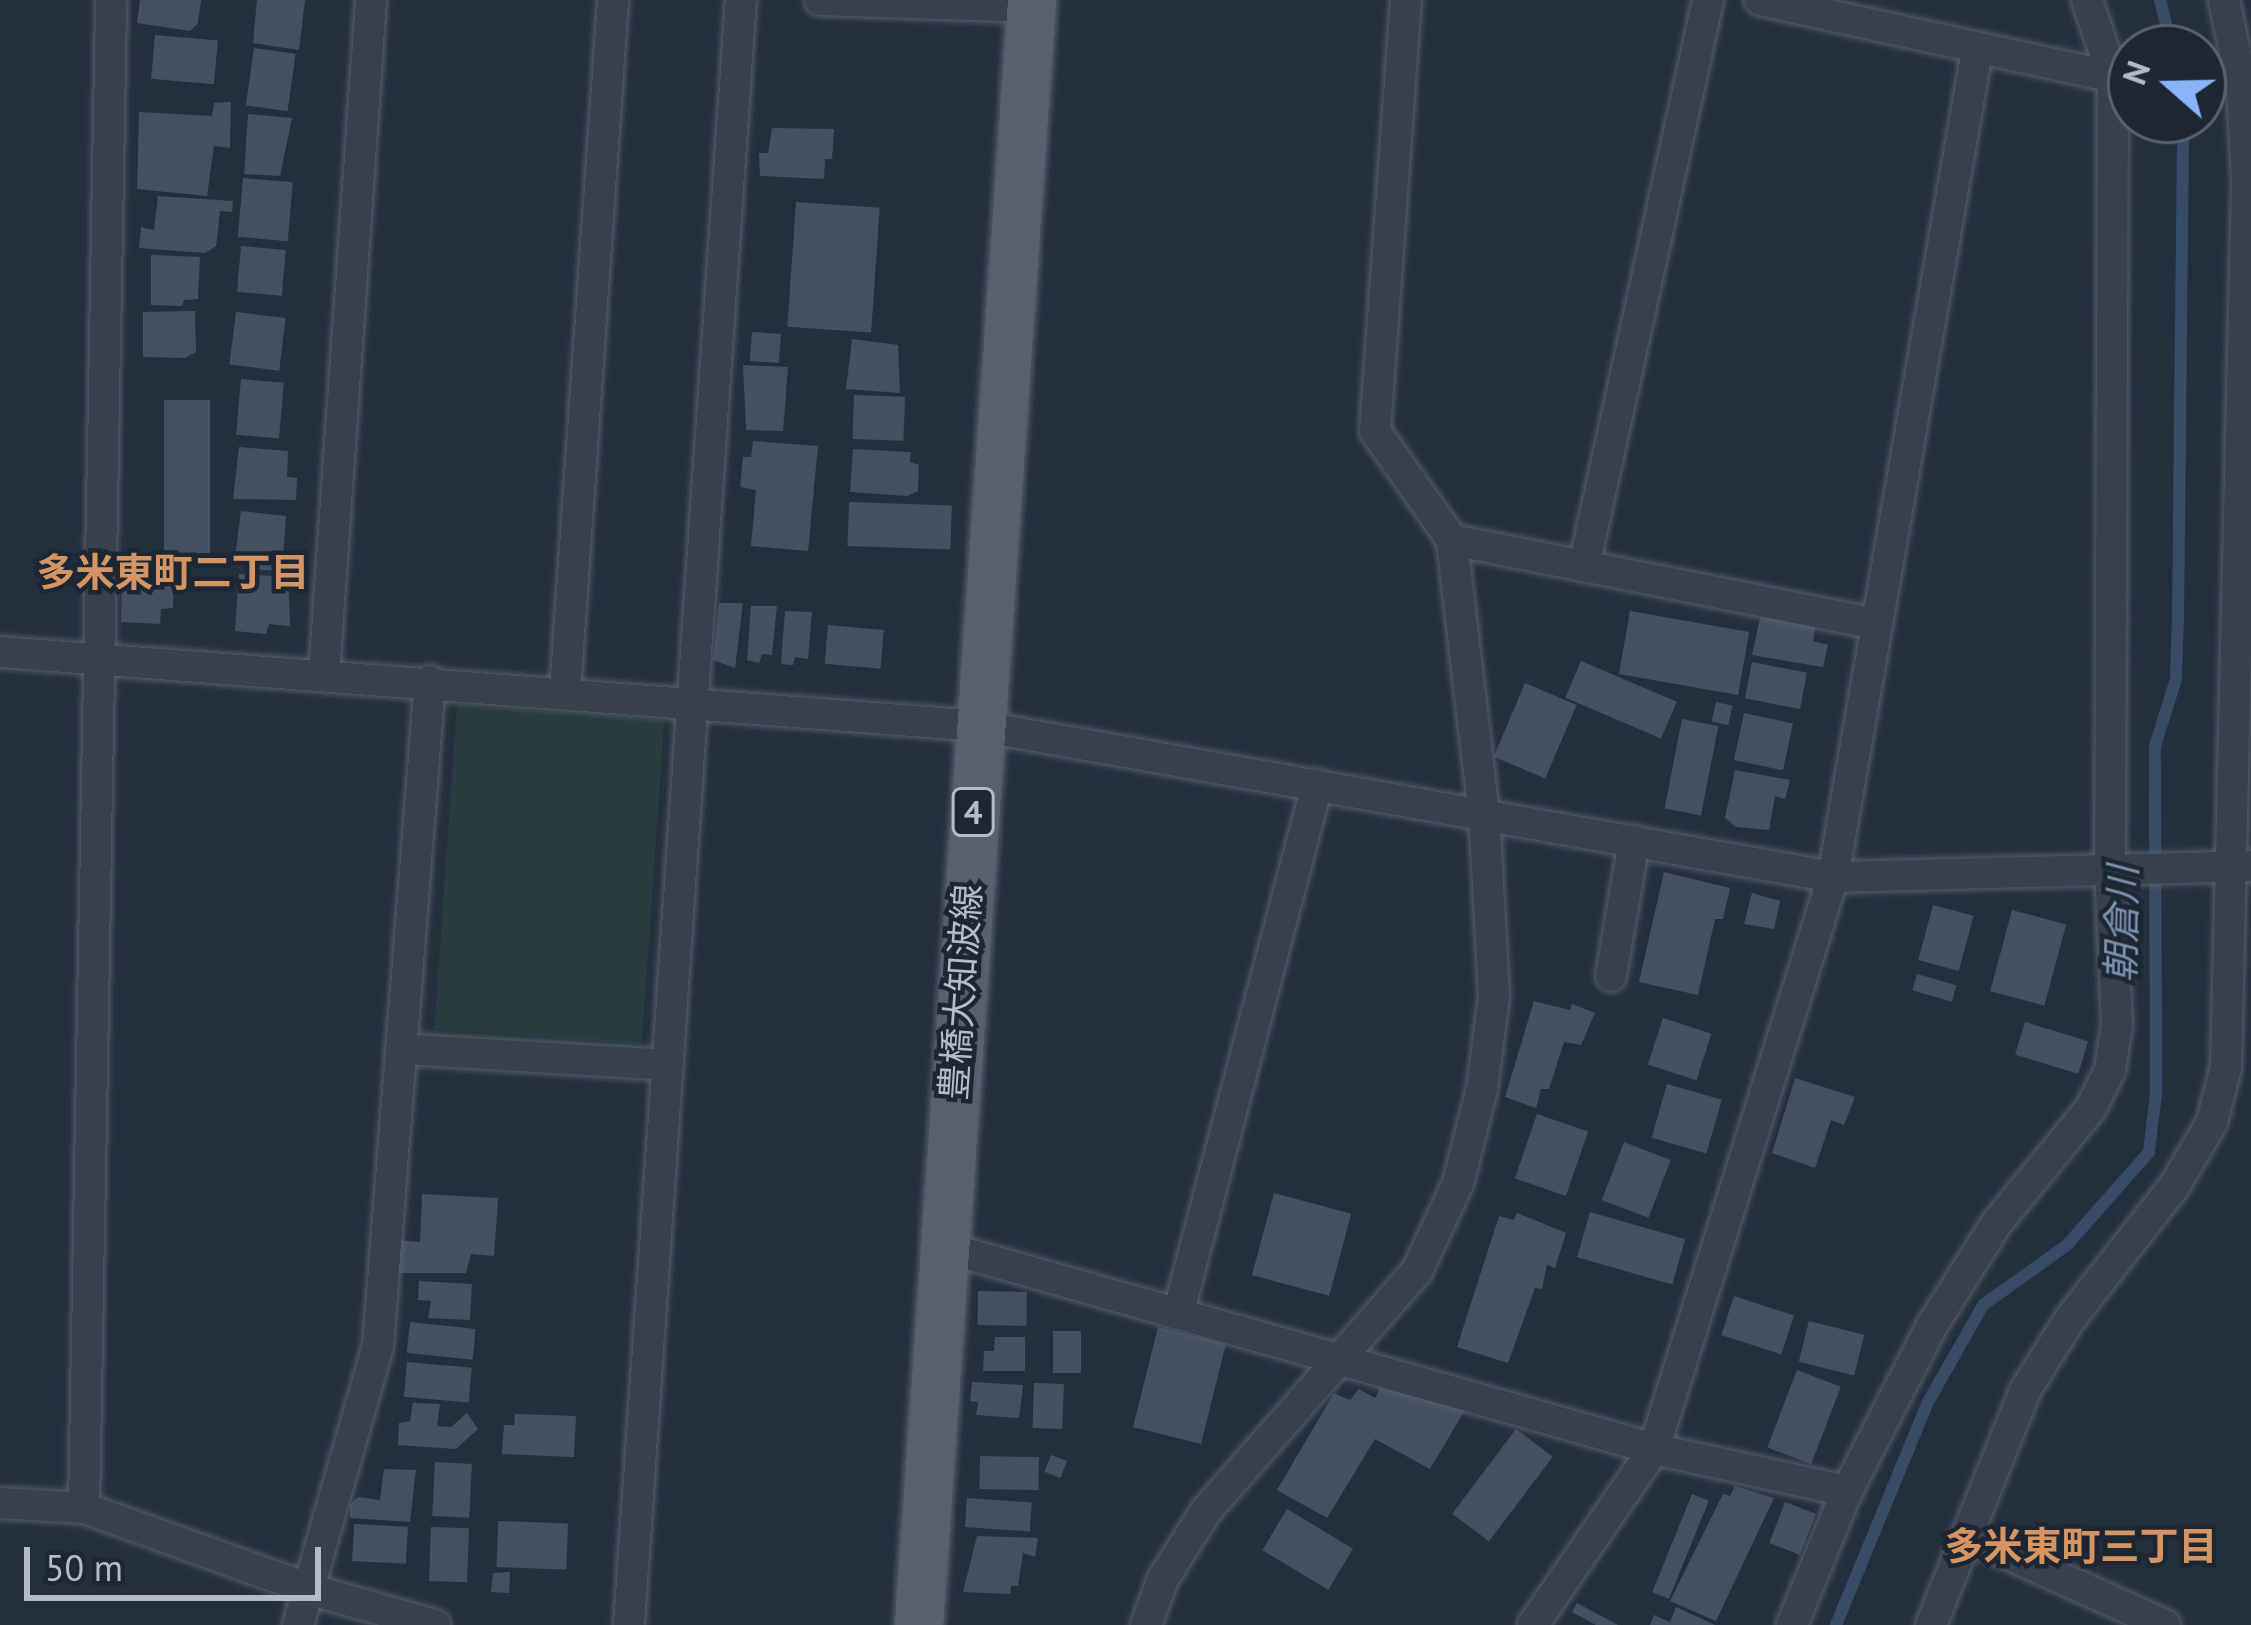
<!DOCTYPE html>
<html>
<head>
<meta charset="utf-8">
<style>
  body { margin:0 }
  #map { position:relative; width:2251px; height:1625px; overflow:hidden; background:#242f3e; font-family:"PT Sans","Noto Sans JP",sans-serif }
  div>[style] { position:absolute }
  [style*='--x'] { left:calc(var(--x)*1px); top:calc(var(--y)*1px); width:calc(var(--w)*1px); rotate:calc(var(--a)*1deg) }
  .green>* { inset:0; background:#263c3f; transform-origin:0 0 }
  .stream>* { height:12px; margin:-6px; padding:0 6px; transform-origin:6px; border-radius:6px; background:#394c67 }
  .building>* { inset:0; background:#455162; transform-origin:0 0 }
  .roads { filter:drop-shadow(0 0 3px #565f6c) drop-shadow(0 0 3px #565f6c) }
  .street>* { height:30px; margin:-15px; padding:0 15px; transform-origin:15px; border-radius:15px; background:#38414e }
  .primary>* { height:48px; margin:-24px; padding:0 24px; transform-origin:24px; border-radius:24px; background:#56606e }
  span { translate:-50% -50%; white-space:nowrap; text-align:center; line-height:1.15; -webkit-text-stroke:9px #1d2633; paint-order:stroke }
  .shield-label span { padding:3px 9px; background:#1d2633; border:3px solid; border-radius:9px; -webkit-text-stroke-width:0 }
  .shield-label { font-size:33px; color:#b4bcc9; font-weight:700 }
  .street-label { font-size:36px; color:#b4bcc9 }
  .neighbourhood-label { font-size:39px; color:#d59563; font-weight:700 }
  .water-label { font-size:39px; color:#7c92b1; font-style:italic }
  .north { position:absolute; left:2107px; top:24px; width:120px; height:120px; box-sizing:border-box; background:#1d2633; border:3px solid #59626f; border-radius:50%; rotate:290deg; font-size:33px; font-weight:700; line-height:48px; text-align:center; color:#b4bcc9 }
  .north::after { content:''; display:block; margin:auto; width:42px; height:54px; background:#8ab4f8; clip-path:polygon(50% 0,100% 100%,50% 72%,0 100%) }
  .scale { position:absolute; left:24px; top:1547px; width:297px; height:54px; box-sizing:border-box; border:6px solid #b4bcc9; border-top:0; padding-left:15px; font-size:36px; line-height:42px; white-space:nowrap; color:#b4bcc9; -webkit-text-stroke:9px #1d2633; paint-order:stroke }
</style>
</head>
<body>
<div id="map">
  <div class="green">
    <div style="left:457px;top:705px;width:208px;height:325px;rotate:4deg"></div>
  </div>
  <div class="stream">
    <div style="--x:2160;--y:0;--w:49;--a:76"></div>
    <div style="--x:1836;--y:1625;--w:241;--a:-67.6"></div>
    <div style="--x:1928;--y:1402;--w:112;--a:-60.4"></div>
    <div style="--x:1983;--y:1305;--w:103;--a:-35.5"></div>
    <div style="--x:2067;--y:1245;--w:124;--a:-48.6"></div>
    <div style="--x:2149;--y:1152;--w:59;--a:-83.2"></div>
    <div style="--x:2156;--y:1093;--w:347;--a:-90.2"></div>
    <div style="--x:2155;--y:746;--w:70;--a:-72.6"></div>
    <div style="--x:2176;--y:679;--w:62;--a:-88.2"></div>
    <div style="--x:2178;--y:617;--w:497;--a:-89.4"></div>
  </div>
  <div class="building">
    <div style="clip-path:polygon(140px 0,201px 0,198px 23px,190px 31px,137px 23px)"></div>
    <div style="clip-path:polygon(257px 0,305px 0,299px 50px,253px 43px)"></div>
    <div style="left:155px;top:35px;width:63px;height:44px;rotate:5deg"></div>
    <div style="left:254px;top:48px;width:42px;height:58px;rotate:8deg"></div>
    <div style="clip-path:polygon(231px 102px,230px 148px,214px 146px,207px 196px,137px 189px,139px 112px,212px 116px,214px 103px)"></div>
    <div style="clip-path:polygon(248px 114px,292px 118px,280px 176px,244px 174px)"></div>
    <div style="clip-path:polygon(772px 128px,834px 129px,832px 159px,825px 159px,824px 179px,760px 176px,759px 153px,768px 153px)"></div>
    <div style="left:243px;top:178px;width:50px;height:59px;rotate:5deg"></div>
    <div style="clip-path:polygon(158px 196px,233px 201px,232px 212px,220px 211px,216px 246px,205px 253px,139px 248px,141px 227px,154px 230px)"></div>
    <div style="left:796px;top:202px;width:84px;height:125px;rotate:4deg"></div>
    <div style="left:241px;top:246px;width:45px;height:46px;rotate:5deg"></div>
    <div style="clip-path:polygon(151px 255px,200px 257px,198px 299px,184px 300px,182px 306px,151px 305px)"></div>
    <div style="clip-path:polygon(195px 311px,196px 352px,185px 358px,143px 357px,143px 312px)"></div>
    <div style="left:236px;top:312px;width:50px;height:53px;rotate:7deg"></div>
    <div style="left:752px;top:332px;width:29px;height:29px;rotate:4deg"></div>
    <div style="clip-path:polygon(852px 339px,898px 345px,900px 393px,846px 389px)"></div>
    <div style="clip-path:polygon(743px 365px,788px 367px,783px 431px,746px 430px)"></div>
    <div style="left:241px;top:379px;width:43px;height:56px;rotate:5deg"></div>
    <div style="left:854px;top:395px;width:51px;height:44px;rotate:2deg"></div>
    <div style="left:164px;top:400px;width:46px;height:153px"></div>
    <div style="clip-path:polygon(753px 441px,818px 446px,808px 551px,751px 546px,756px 490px,740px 487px,743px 457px,751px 457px)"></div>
    <div style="clip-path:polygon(239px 447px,288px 451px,287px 477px,297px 478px,296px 500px,233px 499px)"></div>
    <div style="clip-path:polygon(853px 449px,911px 452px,910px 462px,919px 465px,918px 491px,907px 496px,850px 492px)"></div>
    <div style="left:849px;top:502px;width:103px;height:44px;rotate:2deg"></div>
    <div style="clip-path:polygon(241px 511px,286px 516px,282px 571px,248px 569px,249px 559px,235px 558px)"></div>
    <div style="clip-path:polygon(122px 573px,174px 574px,173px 608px,161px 609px,160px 624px,121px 622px)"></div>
    <div style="clip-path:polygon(239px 574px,288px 577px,290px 626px,269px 624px,266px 634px,235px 631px)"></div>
    <div style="clip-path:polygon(719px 603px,743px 603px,735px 668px,713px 660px)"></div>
    <div style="clip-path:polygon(751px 606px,777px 606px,772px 655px,762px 654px,759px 663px,747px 660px)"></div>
    <div style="clip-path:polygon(785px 611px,812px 612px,808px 659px,795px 657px,793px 665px,781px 664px)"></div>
    <div style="left:1630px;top:611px;width:121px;height:64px;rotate:10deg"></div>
    <div style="clip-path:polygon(1761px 614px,1816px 625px,1813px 641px,1828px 645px,1823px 667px,1752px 655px)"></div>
    <div style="left:828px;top:625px;width:56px;height:39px;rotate:5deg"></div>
    <div style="left:1581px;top:661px;width:104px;height:40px;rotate:23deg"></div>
    <div style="left:1752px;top:662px;width:56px;height:37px;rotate:11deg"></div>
    <div style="left:1525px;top:683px;width:56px;height:80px;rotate:23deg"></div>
    <div style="left:1716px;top:702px;width:17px;height:20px;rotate:13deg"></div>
    <div style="left:1744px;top:713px;width:50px;height:48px;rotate:12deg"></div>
    <div style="left:1682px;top:719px;width:37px;height:91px;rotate:11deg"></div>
    <div style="clip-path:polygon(1735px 770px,1790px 780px,1785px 799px,1775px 796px,1769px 830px,1736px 827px,1725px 818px)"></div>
    <div style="clip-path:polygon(1664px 872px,1730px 888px,1723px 919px,1715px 919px,1698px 995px,1639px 982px)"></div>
    <div style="clip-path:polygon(1752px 893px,1780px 901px,1774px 929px,1744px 924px)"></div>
    <div style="left:1933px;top:905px;width:42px;height:57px;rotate:15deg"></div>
    <div style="left:2012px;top:910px;width:56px;height:84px;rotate:15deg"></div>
    <div style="left:1917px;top:974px;width:41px;height:17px;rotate:16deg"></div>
    <div style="clip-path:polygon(1534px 1001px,1570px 1010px,1572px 1004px,1595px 1013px,1581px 1045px,1564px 1042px,1549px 1089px,1541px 1089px,1536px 1108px,1505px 1097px)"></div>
    <div style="left:1663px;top:1018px;width:51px;height:49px;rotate:18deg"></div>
    <div style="left:2025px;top:1022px;width:66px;height:34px;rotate:17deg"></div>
    <div style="clip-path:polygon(1795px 1078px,1855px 1097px,1844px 1125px,1831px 1120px,1815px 1168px,1772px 1153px)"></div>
    <div style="left:1667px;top:1084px;width:57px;height:56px;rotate:16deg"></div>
    <div style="left:1537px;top:1114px;width:54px;height:68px;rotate:19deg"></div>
    <div style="left:1624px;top:1142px;width:50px;height:62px;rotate:21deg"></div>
    <div style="left:1274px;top:1193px;width:80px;height:85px;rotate:15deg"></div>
    <div style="clip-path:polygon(422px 1194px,498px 1198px,494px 1256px,471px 1254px,466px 1273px,393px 1273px,394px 1240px,420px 1242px)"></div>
    <div style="left:1590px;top:1212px;width:99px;height:47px;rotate:16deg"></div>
    <div style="clip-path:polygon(1517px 1213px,1566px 1233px,1555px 1268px,1547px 1265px,1542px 1289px,1535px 1288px,1508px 1363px,1457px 1347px,1499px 1216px,1514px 1220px)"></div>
    <div style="clip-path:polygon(419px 1281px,472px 1284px,470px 1320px,428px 1318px,431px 1301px,418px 1300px)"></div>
    <div style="left:978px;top:1291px;width:49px;height:34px;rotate:1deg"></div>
    <div style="left:1734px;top:1296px;width:63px;height:41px;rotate:18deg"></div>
    <div style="left:1809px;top:1321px;width:57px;height:42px;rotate:14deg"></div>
    <div style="left:410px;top:1322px;width:66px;height:31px;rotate:6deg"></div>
    <div style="left:1158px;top:1327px;width:70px;height:103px;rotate:14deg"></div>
    <div style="left:1053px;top:1331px;width:28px;height:42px"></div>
    <div style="clip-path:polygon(995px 1337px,1025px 1337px,1025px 1371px,983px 1371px,984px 1351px,994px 1351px)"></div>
    <div style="left:407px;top:1362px;width:65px;height:35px;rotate:5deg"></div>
    <div style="left:1797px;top:1370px;width:47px;height:83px;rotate:21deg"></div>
    <div style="clip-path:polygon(972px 1382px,1023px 1385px,1019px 1418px,976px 1415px,978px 1402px,970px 1401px)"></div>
    <div style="left:1034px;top:1383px;width:30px;height:45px;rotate:2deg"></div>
    <div style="clip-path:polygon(1380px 1388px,1465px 1410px,1430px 1469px,1375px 1439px,1327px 1518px,1277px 1490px,1334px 1393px,1350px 1400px,1359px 1389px,1375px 1398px)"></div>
    <div style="clip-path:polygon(413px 1403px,440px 1404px,437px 1426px,451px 1427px,467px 1413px,478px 1429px,456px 1449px,398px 1445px,399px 1423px,410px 1421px)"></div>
    <div style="clip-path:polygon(515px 1414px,576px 1416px,574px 1457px,502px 1454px,504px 1425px,514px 1425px)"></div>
    <div style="left:1516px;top:1429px;width:46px;height:106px;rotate:37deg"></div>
    <div style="left:1051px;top:1455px;width:17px;height:18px;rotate:21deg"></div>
    <div style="left:980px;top:1456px;width:59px;height:33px;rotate:1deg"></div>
    <div style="left:435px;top:1462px;width:37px;height:54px;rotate:3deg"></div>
    <div style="clip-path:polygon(384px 1469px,416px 1470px,410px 1522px,350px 1518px,350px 1505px,358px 1497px,380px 1500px)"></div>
    <div style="clip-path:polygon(1735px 1486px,1774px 1498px,1716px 1621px,1670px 1601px,1723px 1494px,1730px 1496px)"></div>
    <div style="left:1692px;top:1494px;width:18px;height:106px;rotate:22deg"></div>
    <div style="left:967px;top:1498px;width:65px;height:29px;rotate:4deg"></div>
    <div style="left:1785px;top:1502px;width:33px;height:44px;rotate:21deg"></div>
    <div style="left:1287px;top:1509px;width:77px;height:48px;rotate:31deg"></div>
    <div style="left:498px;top:1521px;width:70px;height:46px;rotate:2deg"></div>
    <div style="left:354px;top:1524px;width:54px;height:37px;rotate:3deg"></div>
    <div style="left:431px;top:1527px;width:38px;height:54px;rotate:2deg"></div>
    <div style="clip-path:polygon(977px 1536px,1038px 1538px,1035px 1557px,1023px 1553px,1018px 1586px,1011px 1586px,1010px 1594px,963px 1592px)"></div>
    <div style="clip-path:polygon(510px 1572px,509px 1593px,491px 1592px,493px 1573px)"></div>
    <div style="clip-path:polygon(1577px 1603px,1618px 1625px,1596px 1625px,1572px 1612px)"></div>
    <div style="clip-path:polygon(1676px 1607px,1715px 1625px,1650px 1625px,1654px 1615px,1670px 1622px)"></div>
  </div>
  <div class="roads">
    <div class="street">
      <div style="--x:820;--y:0;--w:212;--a:1.9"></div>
      <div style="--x:1760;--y:0;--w:361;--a:12.3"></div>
      <div style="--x:1452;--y:540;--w:433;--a:11.2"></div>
      <div style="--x:1584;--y:566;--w:579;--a:-77.64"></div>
      <div style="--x:0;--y:652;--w:982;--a:4.32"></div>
      <div style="--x:979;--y:726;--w:867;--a:10.03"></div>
      <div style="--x:1833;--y:877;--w:418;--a:-1.5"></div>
      <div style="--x:324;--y:674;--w:676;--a:-86.01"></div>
      <div style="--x:565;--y:692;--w:694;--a:-86.03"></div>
      <div style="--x:1611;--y:976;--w:137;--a:-80.3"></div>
      <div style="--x:401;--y:1049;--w:267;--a:3.4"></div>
      <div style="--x:943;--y:1247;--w:739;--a:15.86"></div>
      <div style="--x:1654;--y:1449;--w:198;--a:12.3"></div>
      <div style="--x:1178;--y:1314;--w:547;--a:-75.28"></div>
      <div style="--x:0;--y:1503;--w:84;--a:3.4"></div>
      <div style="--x:84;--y:1508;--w:242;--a:19.8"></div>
      <div style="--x:312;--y:1590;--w:128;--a:15.9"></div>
      <div style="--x:84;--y:1508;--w:1508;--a:-88.97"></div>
      <div style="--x:1970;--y:1537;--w:214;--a:24.3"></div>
      <div style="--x:298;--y:1625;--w:290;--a:-74"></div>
      <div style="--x:378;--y:1346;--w:667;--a:-85.53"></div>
      <div style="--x:629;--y:1625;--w:1629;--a:-86.06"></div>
      <div style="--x:1146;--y:1625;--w:49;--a:-69.7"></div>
      <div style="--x:1163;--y:1579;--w:80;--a:-57.7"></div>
      <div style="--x:1206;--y:1511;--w:320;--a:-48.7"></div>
      <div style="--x:1417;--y:1271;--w:97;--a:-65"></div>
      <div style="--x:1458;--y:1183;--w:97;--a:-75.7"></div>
      <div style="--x:1482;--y:1089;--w:94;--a:-82.6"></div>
      <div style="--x:1494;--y:996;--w:182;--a:-93.1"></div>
      <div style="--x:1484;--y:814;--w:276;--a:-96.7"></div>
      <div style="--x:1452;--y:540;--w:133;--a:-125.2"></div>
      <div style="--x:1375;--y:431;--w:432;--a:-85.9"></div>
      <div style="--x:1533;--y:1625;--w:214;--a:-55.5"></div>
      <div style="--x:1654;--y:1449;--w:599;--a:-72.62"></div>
      <div style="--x:1833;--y:877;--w:838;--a:-80.11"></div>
      <div style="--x:1792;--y:1625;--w:145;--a:-67.7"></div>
      <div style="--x:1847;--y:1491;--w:188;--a:-62.8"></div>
      <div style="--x:1933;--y:1324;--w:118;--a:-57.8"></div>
      <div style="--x:1996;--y:1224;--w:150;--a:-50.7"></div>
      <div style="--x:2091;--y:1108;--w:42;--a:-63.4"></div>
      <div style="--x:2110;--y:1070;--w:46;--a:-81.2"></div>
      <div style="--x:2117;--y:1025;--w:155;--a:-92.6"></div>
      <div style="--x:2110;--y:870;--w:793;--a:-89.78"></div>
      <div style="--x:2113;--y:77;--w:81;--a:-108.7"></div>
      <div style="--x:1931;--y:1625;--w:254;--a:-68.1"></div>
      <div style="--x:2026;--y:1389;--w:83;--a:-57.8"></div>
      <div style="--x:2070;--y:1319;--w:170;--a:-51.9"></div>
      <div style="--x:2175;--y:1185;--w:73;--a:-59.6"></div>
      <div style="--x:2212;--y:1122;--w:57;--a:-75.7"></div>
      <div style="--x:2226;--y:1067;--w:886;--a:-88.64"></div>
      <div style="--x:2247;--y:181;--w:96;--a:-93"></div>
      <div style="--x:2242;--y:85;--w:87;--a:-102"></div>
    </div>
    <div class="primary">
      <div style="--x:919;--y:1625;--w:1629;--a:-86.02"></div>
    </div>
  </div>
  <div class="shield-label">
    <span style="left:973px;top:812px">4</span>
  </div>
  <div class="street-label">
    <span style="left:960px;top:992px;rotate:-86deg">豊橋大知波線</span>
  </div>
  <div class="neighbourhood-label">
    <span style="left:173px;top:572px">多米東町二丁目</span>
    <span style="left:2081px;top:1546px">多米東町三丁目</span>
  </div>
  <div class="water-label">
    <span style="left:2122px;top:924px;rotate:-89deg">朝倉川</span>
  </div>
  <div class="north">N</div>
  <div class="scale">50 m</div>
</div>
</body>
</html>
